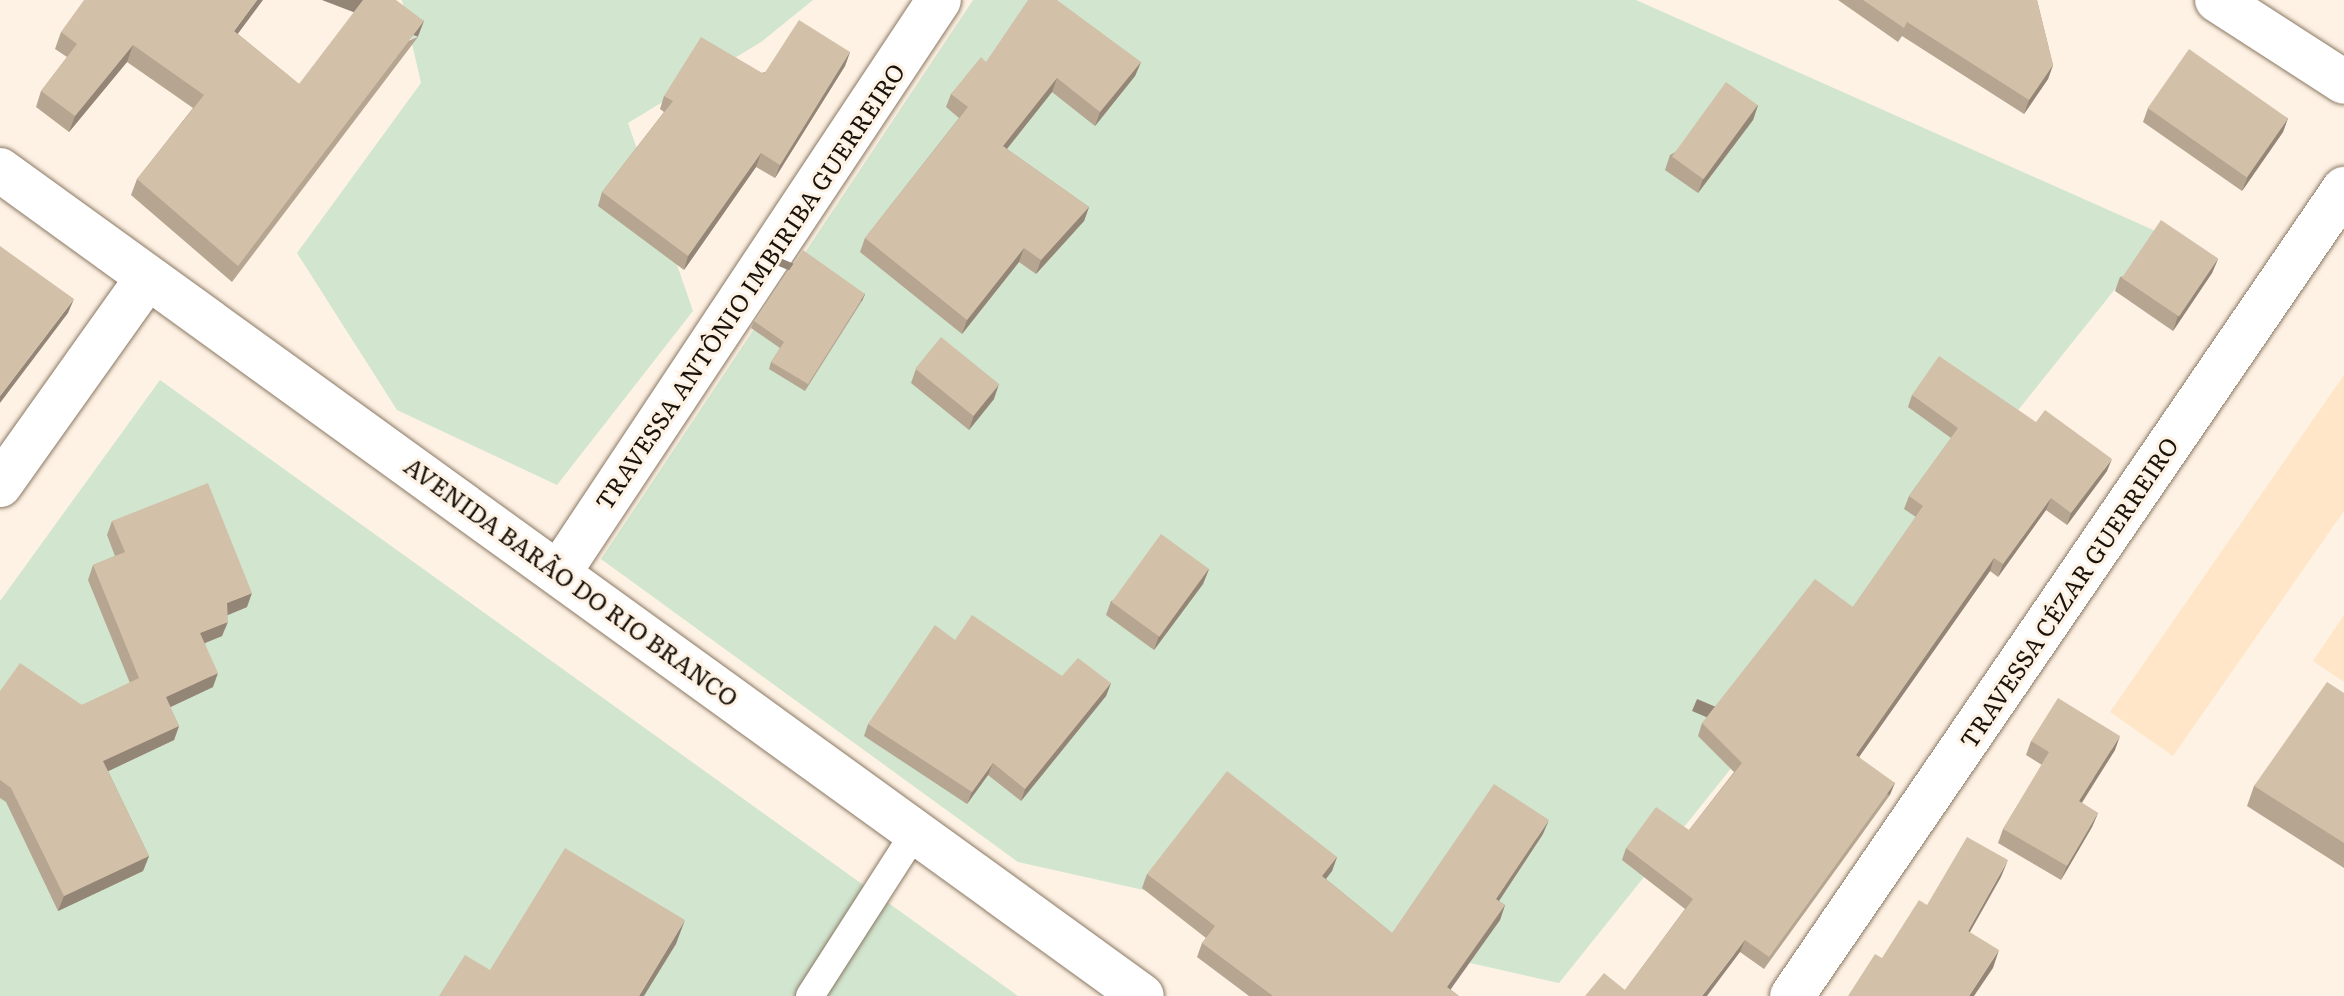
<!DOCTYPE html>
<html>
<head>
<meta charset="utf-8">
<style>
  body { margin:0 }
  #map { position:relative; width:2344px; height:996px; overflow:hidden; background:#fef2e4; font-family:Literata,serif }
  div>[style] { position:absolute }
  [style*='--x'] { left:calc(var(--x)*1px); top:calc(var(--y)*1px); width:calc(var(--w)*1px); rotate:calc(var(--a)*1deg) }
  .built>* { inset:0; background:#ffe6c8 }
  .green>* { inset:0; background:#d1e5cf }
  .roads { filter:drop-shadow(0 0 2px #8a7863) drop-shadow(0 0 2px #8a7863) }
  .service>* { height:28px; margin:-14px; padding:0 14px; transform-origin:14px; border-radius:14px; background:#fff }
  .minor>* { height:44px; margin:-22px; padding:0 22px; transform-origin:22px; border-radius:22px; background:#fff }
  .wall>* { inset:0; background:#b5a591 }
  .shaded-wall>* { inset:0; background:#948676; transform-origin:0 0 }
  .building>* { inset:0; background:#d3c0a9; transform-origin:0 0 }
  span { translate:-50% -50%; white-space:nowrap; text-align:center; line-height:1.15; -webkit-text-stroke:6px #fef2e4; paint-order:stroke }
  .street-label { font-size:24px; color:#1a130b }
</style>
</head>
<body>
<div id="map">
  <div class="built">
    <div style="clip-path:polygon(2344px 375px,2344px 511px,2173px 756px,2110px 712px)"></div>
    <div style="clip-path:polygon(2344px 615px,2344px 682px,2313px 661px)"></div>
  </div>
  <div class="green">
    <div style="clip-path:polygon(402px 0,813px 0,761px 42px,628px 123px,693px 311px,557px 485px,397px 410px,297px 253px,421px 83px)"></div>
    <div style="clip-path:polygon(973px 0,1636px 0,2160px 233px,1559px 983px,1018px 862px,601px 559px)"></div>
    <div style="clip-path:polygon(160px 380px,1018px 996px,0 996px,0 601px)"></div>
  </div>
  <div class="roads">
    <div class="service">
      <div style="--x:810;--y:996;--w:196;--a:-57.3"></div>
    </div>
    <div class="minor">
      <div style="--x:2217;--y:0;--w:151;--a:32.8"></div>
      <div style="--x:0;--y:170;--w:1409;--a:35.88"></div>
      <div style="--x:0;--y:485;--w:254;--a:-54.6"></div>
      <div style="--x:560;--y:571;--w:685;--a:-56.43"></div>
      <div style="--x:1792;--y:996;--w:978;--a:-55.63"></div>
    </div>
  </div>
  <div class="wall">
    <div style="clip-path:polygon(1838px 0,2037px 0,2053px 65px,2048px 79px,2024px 114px,1902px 36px,1898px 42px)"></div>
    <div style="clip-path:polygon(61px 32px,238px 34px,299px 84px,418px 37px,232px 282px,131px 195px,137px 179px,193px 108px,127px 62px,69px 132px,36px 107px,41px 91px,67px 57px,55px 49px)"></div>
    <div style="clip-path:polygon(850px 52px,845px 66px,775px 178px,756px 167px,684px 270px,598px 206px,602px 192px,664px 112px,660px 109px,664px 96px)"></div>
    <div style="clip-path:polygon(986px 62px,1141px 62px,1135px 76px,1095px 126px,1052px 92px,1007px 149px,1089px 207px,1084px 221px,1036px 274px,1019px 262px,962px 334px,860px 252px,865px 238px,959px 118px,946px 107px,951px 94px)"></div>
    <div style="clip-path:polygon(1758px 105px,1753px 120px,1698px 193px,1665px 170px,1670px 155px)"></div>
    <div style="clip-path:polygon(2148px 108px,2288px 118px,2283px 132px,2242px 191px,2143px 122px)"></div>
    <div style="clip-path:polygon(2218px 259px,2212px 273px,2173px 331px,2115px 291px,2120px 277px)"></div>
    <div style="clip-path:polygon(865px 294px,862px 301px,805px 391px,769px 369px,771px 362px,780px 348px,751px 328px,754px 321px)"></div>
    <div style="clip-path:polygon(916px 369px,994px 399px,969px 430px,911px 383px)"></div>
    <div style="clip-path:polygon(1912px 395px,2107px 471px,2067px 525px,2046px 510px,1998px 577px,1990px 571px,1859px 757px,1890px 795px,1764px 969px,1740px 952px,1625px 990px,1685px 909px,1622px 860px,1626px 848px,1689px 830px,1734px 772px,1698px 736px,1702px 723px,1853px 607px,1916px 517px,1904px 509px,1909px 496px,1951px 438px,1908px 407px)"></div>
    <div style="clip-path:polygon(112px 521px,247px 607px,227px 615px,222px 636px,205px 643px,213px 687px,170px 707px,179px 726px,174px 740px,108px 771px,149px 856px,143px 871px,58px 911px,6px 802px,0 798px,0 691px,82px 705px,130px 683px,88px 580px,93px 565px,115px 556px,107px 535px)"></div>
    <div style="clip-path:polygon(1209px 569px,1203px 584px,1154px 650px,1106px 615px,1111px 601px)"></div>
    <div style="clip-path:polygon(955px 640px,1062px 676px,1111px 683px,1106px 696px,1021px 801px,988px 775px,967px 804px,864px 736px,868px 724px)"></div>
    <div style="clip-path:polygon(2344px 693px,2344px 868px,2247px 806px,2254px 786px)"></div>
    <div style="clip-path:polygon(2031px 741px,2115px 750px,2082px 803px,2098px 813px,2092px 827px,2061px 880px,1998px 843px,2003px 829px,2042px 765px,2026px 755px)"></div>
    <div style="clip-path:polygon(1543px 834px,1499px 901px,1505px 905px,1500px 920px,1450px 989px,1459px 996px,1249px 996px,1197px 957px,1202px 943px,1206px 938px,1142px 888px,1147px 874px,1337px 857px,1332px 871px,1326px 879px,1392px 933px)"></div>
  </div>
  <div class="shaded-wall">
    <div style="clip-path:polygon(257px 0,263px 0,228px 47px,234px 31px)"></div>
    <div style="left:424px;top:21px;width:17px;height:308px;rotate:111deg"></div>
    <div style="clip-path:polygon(133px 45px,127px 62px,69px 132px,75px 116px)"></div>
    <div style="clip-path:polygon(850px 52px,845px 66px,775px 178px,780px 165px)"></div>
    <div style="clip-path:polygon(1141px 62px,1135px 76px,1095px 126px,1100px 112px)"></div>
    <div style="clip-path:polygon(2053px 65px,2048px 79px,2024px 114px,2029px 100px)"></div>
    <div style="clip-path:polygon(1057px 78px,1052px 92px,998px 160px,1003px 146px)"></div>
    <div style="clip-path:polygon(1758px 105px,1753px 120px,1698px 193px,1703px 179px)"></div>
    <div style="clip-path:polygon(2288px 118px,2283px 132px,2242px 191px,2248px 176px)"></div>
    <div style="clip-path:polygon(761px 153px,756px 167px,684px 270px,688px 256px)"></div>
    <div style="clip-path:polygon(1089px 207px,1084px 221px,1036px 274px,1041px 260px)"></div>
    <div style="clip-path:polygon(1024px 248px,1019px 262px,962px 334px,967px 320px)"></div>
    <div style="clip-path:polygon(2218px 259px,2212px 273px,2173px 331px,2178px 316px)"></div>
    <div style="left:865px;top:294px;width:8px;height:107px;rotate:113deg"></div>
    <div style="clip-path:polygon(74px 299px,68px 313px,0 403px,0 396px)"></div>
    <div style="clip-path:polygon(999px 384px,994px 399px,969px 430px,974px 415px)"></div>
    <div style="clip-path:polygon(2112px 459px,2107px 471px,2067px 525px,2071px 513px)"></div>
    <div style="clip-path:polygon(2051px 498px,2046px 510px,1998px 577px,2003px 564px)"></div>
    <div style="clip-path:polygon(1994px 558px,1990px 571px,1852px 767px,1856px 755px)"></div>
    <div style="clip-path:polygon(1209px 569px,1203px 584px,1154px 650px,1159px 636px)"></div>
    <div style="clip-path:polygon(252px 593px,247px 607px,221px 618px,227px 603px)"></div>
    <div style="clip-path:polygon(228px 622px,222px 636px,195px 647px,200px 633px)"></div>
    <div style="clip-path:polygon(218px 673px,213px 687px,160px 712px,166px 697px)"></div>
    <div style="clip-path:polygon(1111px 683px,1106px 696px,1021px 801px,1025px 789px)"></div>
    <div style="clip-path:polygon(179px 726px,174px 740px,98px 776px,103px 761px)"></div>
    <div style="clip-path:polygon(2120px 736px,2115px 750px,2073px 816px,2079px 801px)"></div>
    <div style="clip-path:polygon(993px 763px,988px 775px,967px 804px,972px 792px)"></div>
    <div style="left:1895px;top:783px;width:13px;height:215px;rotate:113deg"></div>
    <div style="clip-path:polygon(2098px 813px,2092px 827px,2061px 880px,2067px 866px)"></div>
    <div style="clip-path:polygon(1549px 820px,1543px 834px,1491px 913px,1496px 899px)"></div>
    <div style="clip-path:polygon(149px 856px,143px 871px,58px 911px,64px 896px)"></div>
    <div style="clip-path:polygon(1337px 857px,1332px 871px,1317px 890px,1322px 876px)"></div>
    <div style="clip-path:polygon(2008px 860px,2001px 877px,1961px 948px,1968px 931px)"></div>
    <div style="clip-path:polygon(1505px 905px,1500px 920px,1446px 996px,1447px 987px)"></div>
    <div style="clip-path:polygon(685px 920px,676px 944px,644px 996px,639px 996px)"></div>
    <div style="clip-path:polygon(1745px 940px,1740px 952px,1707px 996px,1702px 996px)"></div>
    <div style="clip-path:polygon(1999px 950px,1993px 968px,1974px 996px,1969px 996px)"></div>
  </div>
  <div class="building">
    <div style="clip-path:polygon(84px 0,257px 0,234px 31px,299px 84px,363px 0,396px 0,424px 21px,238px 266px,137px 179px,204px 95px,133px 45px,75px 116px,41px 91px,77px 44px,61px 32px)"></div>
    <div style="clip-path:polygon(1028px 0,1057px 0,1141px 62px,1100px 112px,1057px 78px,1003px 146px,1089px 207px,1041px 260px,1024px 248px,967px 320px,865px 238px,968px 107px,951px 94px,981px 57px,986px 62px)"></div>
    <div style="clip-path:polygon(1863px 0,2037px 0,2053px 65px,2029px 100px,1907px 22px,1904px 28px)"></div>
    <div style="clip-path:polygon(799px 20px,850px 52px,780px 165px,761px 153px,688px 256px,602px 192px,673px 101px,664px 96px,701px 37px,764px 74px)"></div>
    <div style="left:2189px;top:49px;width:121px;height:72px;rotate:35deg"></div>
    <div style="left:1726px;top:82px;width:39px;height:92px;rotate:36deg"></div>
    <div style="left:2161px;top:220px;width:69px;height:70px;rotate:34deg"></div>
    <div style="clip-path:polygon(0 246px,74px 299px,0 396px)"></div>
    <div style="clip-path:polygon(803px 250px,865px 294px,808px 384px,771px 362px,784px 342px,754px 321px)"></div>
    <div style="left:941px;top:337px;width:75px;height:41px;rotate:39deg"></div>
    <div style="clip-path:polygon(1939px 356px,2036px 422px,2045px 410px,2112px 459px,2071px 513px,2051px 498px,2003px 564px,1994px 558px,1856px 755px,1895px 783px,1769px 957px,1745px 940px,1702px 996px,1585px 996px,1604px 973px,1625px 990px,1693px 899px,1626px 848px,1656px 807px,1689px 830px,1742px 763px,1702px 723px,1815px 579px,1853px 607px,1923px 506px,1909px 496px,1958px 428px,1912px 395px)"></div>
    <div style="clip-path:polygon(208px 483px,252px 593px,227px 603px,228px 622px,200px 633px,218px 673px,166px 697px,179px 726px,103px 761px,149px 856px,64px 896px,11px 788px,0 780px,0 691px,20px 663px,82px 705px,139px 678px,93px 565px,125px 552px,112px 521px)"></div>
    <div style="left:1161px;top:534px;width:59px;height:84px;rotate:36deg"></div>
    <div style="clip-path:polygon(972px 615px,1062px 676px,1078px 658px,1111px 683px,1025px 789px,993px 763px,972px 792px,868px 724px,935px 625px,955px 640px)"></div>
    <div style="clip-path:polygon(2327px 682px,2344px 693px,2344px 843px,2254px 786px)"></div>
    <div style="clip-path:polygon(2058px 698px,2120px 736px,2079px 801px,2098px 813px,2067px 866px,2003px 829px,2049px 752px,2031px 741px)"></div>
    <div style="clip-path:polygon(1227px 771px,1337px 857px,1322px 876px,1392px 933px,1494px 784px,1549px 820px,1496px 899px,1505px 905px,1447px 987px,1459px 996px,1273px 996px,1202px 943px,1215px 926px,1147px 874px)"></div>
    <div style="clip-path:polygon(1967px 837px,2008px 860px,1968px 931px,1999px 950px,1969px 996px,1848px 996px,1875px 954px,1882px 958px,1919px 900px,1927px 905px)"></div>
    <div style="clip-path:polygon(565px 848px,685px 920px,639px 996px,439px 996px,465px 955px,490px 970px)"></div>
  </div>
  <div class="street-label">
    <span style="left:749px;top:286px;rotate:-56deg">TRAVESSA ANTÔNIO IMBIRIBA GUERREIRO</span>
    <span style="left:572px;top:581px;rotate:36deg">AVENIDA BARÃO DO RIO BRANCO</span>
    <span style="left:2068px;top:592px;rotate:-56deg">TRAVESSA CÉZAR GUERREIRO</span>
  </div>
</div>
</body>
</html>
